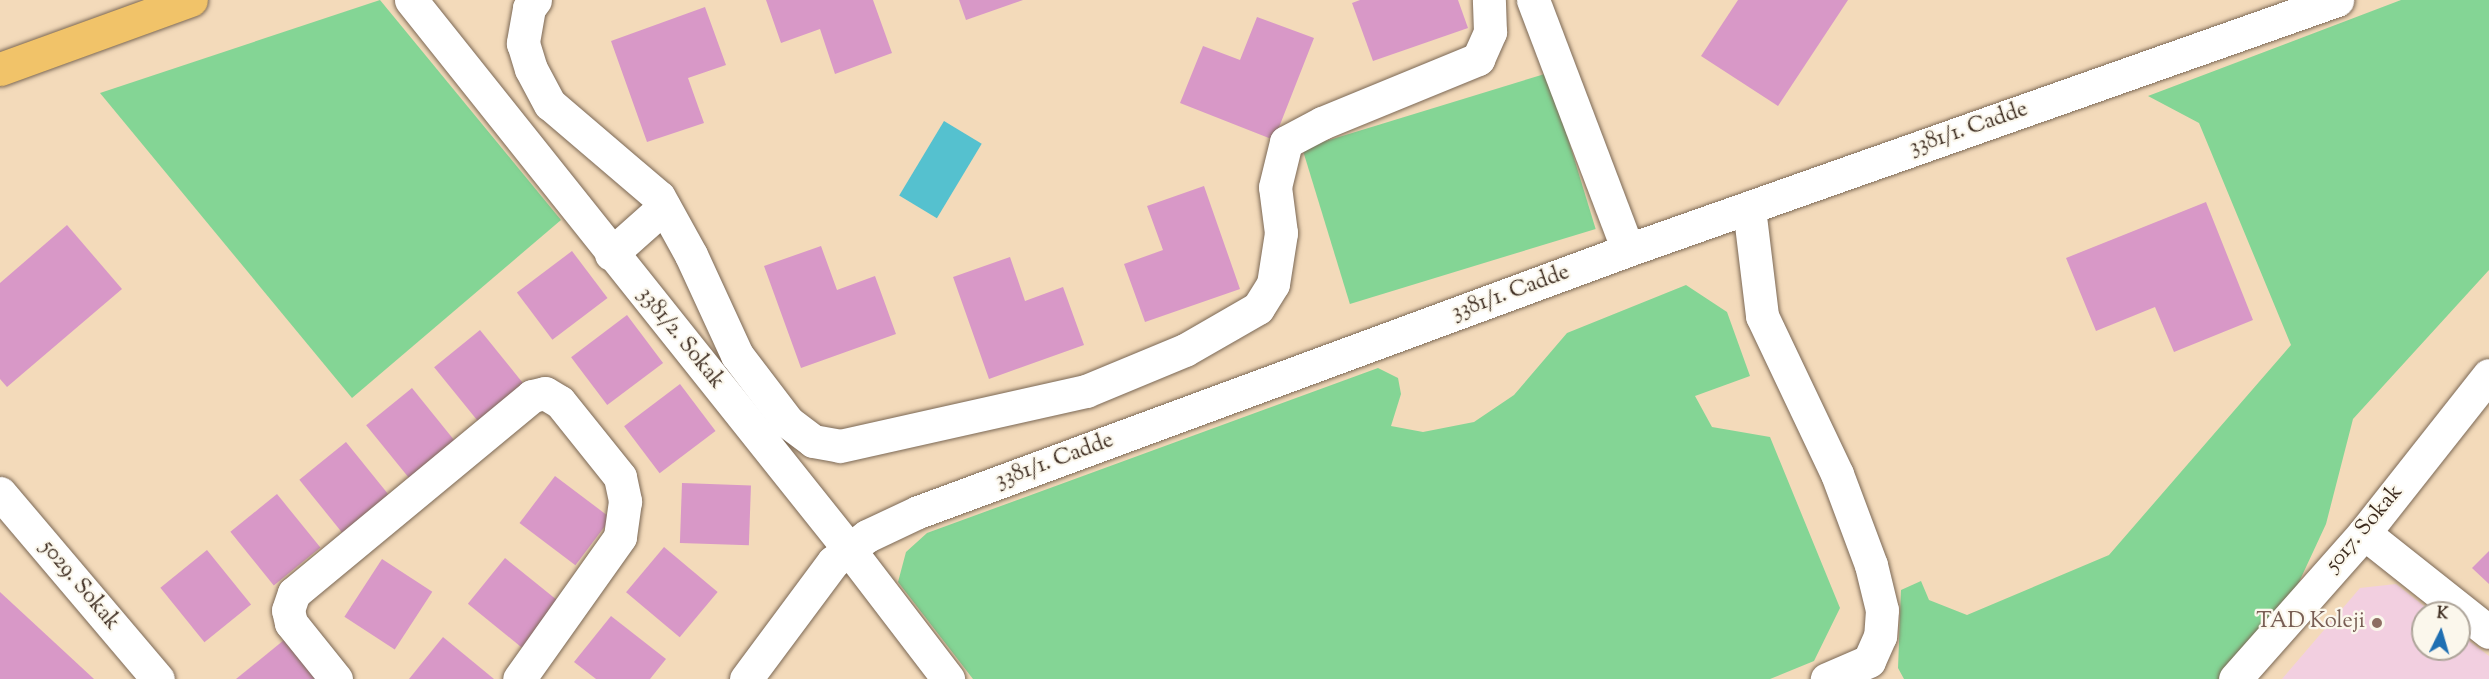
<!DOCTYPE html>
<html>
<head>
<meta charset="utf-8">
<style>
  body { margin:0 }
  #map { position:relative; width:2489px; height:679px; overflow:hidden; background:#f3daba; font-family:"Sorts Mill Goudy",serif }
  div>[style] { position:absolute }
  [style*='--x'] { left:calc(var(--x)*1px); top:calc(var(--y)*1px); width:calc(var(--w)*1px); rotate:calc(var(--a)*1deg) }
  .built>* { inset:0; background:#f2cfe0 }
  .green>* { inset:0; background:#84d595; transform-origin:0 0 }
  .water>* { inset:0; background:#55c1cf; transform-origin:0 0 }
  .building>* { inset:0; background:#d898c7; transform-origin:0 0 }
  .roads { filter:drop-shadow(0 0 2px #7b6855) drop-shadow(0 0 2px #7b6855) }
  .minor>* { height:33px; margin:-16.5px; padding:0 16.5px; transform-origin:16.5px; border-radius:16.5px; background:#fff }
  .major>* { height:33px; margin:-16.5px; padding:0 16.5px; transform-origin:16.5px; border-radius:16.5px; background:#f1c369 }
  .dots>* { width:16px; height:16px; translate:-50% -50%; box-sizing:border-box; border:3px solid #fbf7ec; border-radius:50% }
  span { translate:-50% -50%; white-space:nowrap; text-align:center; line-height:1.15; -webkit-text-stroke:4.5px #fbf7ec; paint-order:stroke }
  .street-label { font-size:22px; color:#3b2a1e }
  .education-label { font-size:22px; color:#785e54 }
  .right { translate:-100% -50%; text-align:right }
  .north { position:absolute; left:2411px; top:601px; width:60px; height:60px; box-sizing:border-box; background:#fbf7ec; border:2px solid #aea59a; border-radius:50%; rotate:5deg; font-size:16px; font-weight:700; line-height:24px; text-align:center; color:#3b2a1e }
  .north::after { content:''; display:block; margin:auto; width:21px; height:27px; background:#1f6fb2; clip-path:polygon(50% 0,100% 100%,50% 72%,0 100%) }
</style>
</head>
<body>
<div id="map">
  <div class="built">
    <div style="clip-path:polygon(2396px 584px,2433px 613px,2423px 613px,2423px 649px,2459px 649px,2459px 633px,2489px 656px,2489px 679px,2282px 679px,2360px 588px)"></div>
  </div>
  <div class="green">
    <div style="clip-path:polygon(380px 0,561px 220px,352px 398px,100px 93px)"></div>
    <div style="clip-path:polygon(2401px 0,2489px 0,2489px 270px,2353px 419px,2326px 524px,2287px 608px,2218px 679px,1904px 679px,1898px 668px,1901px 590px,1921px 581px,1929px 600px,1967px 615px,2109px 555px,2291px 345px,2199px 123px,2148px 96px)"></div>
    <div style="left:1548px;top:73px;width:163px;height:257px;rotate:73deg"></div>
    <div style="clip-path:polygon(1686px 285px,1727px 312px,1750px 376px,1695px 396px,1712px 427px,1770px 437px,1840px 608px,1814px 661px,1770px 679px,973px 679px,898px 582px,906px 552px,927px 533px,1378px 368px,1398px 378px,1401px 394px,1391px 426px,1423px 432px,1474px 422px,1514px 395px,1567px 333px)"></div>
  </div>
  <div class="water">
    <div style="left:944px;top:121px;width:44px;height:87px;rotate:31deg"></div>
  </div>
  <div class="building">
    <div style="clip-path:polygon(766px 0,873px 0,892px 53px,835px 74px,820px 29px,781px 43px)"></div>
    <div style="clip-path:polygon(959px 0,1023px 0,966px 20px)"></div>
    <div style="clip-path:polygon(1360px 0,1458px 0,1468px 28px,1373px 61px,1352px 3px)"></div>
    <div style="clip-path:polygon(1738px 0,1848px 0,1778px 106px,1701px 56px)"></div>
    <div style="clip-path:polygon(705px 7px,726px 65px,688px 78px,704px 123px,647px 142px,611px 41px)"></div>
    <div style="clip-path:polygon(1257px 17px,1314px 38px,1274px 140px,1180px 103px,1203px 46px,1240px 60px)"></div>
    <div style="clip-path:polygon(1204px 186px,1240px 289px,1145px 322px,1124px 264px,1163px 250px,1147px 206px)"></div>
    <div style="clip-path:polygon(2206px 202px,2253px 320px,2174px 352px,2155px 307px,2096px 331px,2066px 258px)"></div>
    <div style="clip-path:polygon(67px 225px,122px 289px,7px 387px,0 379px,0 283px)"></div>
    <div style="clip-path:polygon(821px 246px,837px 290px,875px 276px,896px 334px,801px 368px,764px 266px)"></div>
    <div style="left:572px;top:251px;width:59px;height:69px;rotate:53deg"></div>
    <div style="clip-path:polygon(1010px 257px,1025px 301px,1063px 287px,1084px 345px,989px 379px,953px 277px)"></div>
    <div style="left:627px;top:315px;width:60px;height:70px;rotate:53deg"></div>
    <div style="left:480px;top:330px;width:70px;height:59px;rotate:51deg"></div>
    <div style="left:680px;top:384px;width:59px;height:70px;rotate:53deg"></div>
    <div style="left:412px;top:388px;width:70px;height:59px;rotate:51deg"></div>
    <div style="left:346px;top:442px;width:70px;height:60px;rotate:51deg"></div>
    <div style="left:555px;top:476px;width:70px;height:59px;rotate:37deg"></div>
    <div style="left:682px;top:483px;width:69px;height:60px;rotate:2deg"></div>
    <div style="left:277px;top:494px;width:69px;height:60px;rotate:51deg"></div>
    <div style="left:664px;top:547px;width:70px;height:59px;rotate:40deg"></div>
    <div style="left:207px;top:550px;width:70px;height:60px;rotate:51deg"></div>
    <div style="clip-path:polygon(2489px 551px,2489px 584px,2472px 568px)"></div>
    <div style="left:505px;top:558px;width:70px;height:59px;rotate:39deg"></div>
    <div style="left:382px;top:559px;width:60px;height:69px;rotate:33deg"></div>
    <div style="clip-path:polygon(0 592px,94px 679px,0 679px)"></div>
    <div style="clip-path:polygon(611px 616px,666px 659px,650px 679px,596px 679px,574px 662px)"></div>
    <div style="clip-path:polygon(443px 637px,494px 679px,409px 679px)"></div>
    <div style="clip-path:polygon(284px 640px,316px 679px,236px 679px)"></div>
  </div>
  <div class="roads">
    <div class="minor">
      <div style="--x:411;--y:0;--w:701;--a:51.43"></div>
      <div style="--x:848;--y:548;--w:165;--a:52.6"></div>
      <div style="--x:535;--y:0;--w:10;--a:127"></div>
      <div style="--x:529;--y:8;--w:36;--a:100"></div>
      <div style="--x:523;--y:43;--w:27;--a:73"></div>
      <div style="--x:531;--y:69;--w:40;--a:62"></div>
      <div style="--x:550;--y:104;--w:143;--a:40.5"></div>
      <div style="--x:659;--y:197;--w:66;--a:61.1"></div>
      <div style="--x:691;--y:255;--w:110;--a:65.3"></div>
      <div style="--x:737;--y:355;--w:84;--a:52.7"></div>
      <div style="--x:788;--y:422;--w:31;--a:37"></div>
      <div style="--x:813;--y:441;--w:27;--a:10"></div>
      <div style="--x:840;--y:446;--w:252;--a:-12.6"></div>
      <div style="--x:1086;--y:391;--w:107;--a:-22.5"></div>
      <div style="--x:1185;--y:350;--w:84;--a:-29.9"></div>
      <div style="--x:1258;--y:308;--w:28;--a:-58"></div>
      <div style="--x:1273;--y:284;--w:52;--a:-81.1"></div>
      <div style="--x:1281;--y:233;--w:46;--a:-97.4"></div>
      <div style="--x:1275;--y:187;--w:46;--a:-76.3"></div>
      <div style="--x:1286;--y:142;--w:41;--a:-27.8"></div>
      <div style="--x:1322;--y:123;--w:169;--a:-22.3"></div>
      <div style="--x:1478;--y:59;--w:30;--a:-66"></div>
      <div style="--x:1490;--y:32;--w:32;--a:-92"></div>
      <div style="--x:1533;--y:0;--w:267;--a:69.2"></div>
      <div style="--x:1749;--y:208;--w:109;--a:83.1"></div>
      <div style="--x:1762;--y:316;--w:175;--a:64.6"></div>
      <div style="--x:1837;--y:474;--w:97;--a:69.5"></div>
      <div style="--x:1871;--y:565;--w:46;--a:76.3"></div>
      <div style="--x:1882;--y:610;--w:26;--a:94"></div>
      <div style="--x:1880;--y:636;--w:27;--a:114"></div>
      <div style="--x:1869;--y:661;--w:46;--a:156.8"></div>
      <div style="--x:611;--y:254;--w:71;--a:-41.6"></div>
      <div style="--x:0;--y:493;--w:244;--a:49.7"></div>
      <div style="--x:2364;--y:533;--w:159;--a:38.4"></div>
      <div style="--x:336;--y:679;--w:72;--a:-128.8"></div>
      <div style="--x:291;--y:623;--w:13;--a:-103"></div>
      <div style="--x:288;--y:610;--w:18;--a:-71"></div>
      <div style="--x:294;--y:593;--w:309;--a:-39.6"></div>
      <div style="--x:532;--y:396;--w:13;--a:-13"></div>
      <div style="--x:545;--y:393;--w:17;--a:31"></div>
      <div style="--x:560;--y:402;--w:96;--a:51.3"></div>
      <div style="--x:620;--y:477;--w:25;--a:78"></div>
      <div style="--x:625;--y:501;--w:36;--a:98"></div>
      <div style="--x:620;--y:537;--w:174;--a:125.4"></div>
      <div style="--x:746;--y:679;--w:146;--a:-53.4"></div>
      <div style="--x:833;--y:562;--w:43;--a:-37.4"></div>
      <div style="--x:867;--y:536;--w:56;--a:-25.2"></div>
      <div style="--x:918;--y:512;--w:757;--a:-20.25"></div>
      <div style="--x:1628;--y:250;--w:752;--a:-19.42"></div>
      <div style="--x:2235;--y:679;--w:195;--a:-48.5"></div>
      <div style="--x:2364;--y:533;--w:201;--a:-51.7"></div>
    </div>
    <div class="major">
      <div style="--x:0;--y:69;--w:203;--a:-19.9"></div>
    </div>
  </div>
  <div class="dots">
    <div style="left:2377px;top:623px;background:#8d6e63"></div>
  </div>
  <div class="street-label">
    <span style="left:1969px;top:130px;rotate:-19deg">3381/1. Cadde</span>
    <span style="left:1511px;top:294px;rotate:-20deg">3381/1. Cadde</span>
    <span style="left:680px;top:339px;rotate:51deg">3381/2. Sokak</span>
    <span style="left:1055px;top:462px;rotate:-20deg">3381/1. Cadde</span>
    <span style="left:2365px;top:529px;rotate:-50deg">5017. Sokak</span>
    <span style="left:79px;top:586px;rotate:50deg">5029. Sokak</span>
  </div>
  <div class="education-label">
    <span class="right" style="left:2365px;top:623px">TAD Koleji</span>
  </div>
  <div class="north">K</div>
</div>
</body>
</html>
